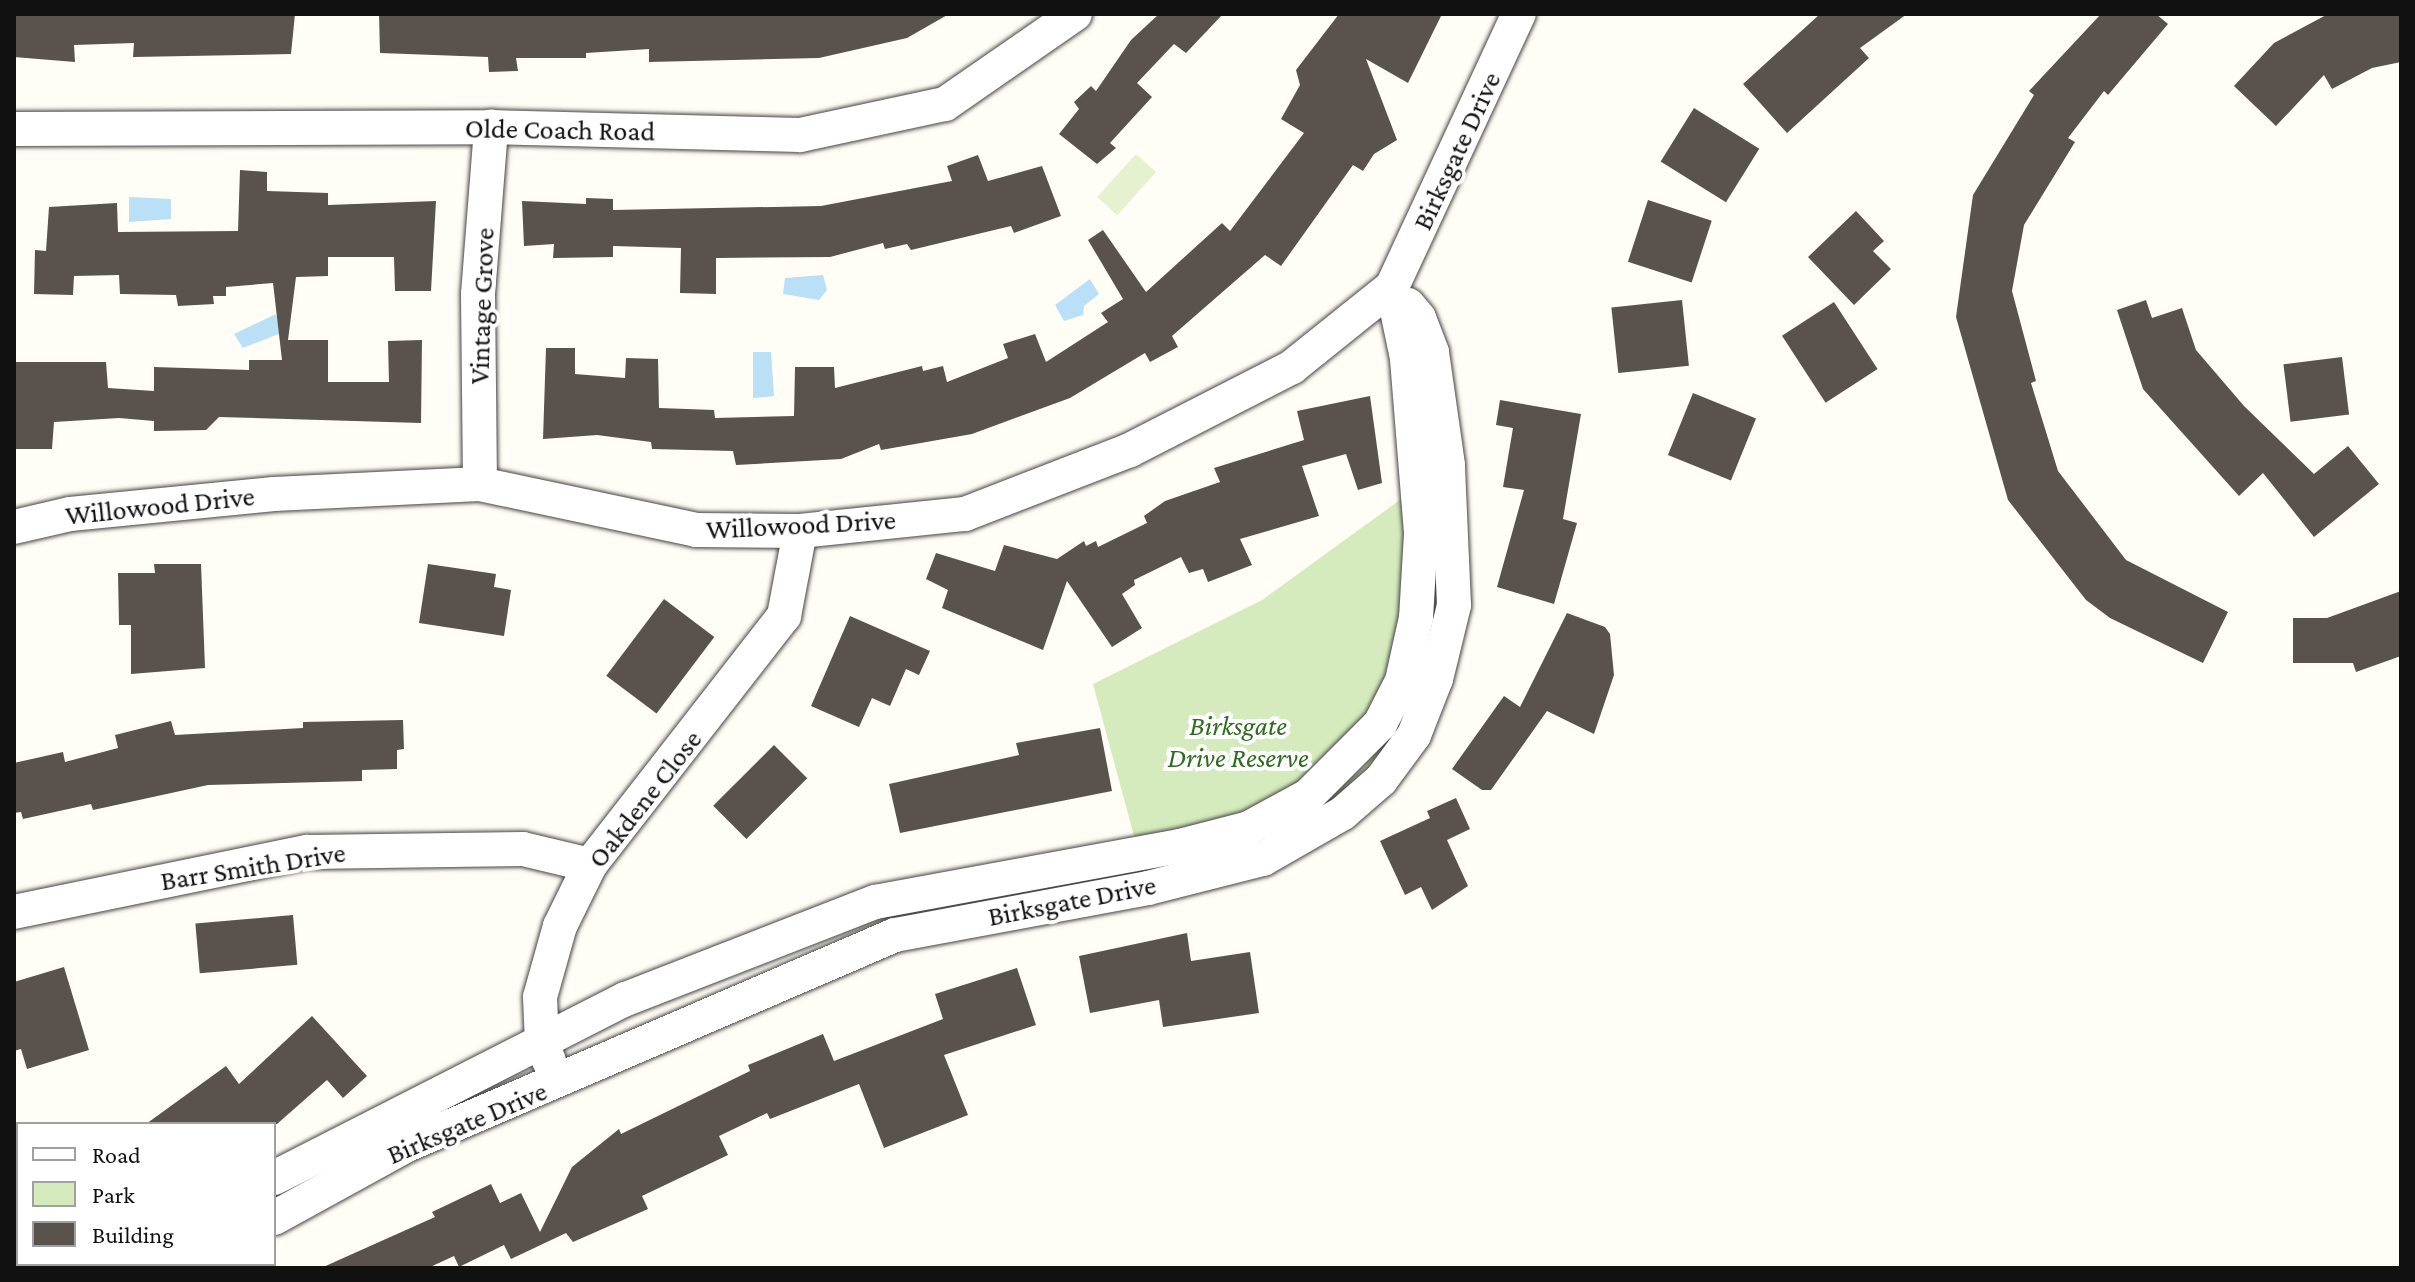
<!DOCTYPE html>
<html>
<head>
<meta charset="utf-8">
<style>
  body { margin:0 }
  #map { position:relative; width:2415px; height:1282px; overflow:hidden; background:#fffdf5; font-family:"Crimson Pro",serif }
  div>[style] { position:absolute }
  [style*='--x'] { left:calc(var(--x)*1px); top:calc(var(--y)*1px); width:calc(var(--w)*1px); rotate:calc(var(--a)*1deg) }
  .green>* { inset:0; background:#d5ebbd }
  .pitch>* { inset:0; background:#e6f2cf; transform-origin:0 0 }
  .water>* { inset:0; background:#b9e0f7 }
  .building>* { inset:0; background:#5a524d; transform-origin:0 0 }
  .roads { filter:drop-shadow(0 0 2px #444) drop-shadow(0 0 2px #444) }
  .minor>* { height:34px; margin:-17px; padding:0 17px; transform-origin:17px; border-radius:17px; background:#fff }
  span { translate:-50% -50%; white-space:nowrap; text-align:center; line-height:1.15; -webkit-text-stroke:8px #fff; paint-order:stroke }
  .street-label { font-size:28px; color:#111 }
  .park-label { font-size:28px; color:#2f6b1f; font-style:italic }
  .frame { position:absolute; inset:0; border:16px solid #111; pointer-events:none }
  .legend { position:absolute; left:16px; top:1122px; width:260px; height:144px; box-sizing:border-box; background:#fff; border:2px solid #a0a0a0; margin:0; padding:10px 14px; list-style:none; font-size:24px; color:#111 }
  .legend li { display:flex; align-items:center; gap:16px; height:40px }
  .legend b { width:40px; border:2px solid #a0a0a0 }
</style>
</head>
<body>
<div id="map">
  <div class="green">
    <div style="clip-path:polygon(1448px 465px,1454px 605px,1381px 780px,1148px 888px,1093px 684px,1262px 600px)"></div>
  </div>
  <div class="pitch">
    <div style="left:1136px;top:154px;width:27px;height:58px;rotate:42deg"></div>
  </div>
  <div class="water">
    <div style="clip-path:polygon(129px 197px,171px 199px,171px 219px,129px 222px)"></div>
    <div style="clip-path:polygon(823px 275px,827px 290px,819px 300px,783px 294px,785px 278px)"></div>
    <div style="clip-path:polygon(1090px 279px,1099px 294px,1084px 306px,1083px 315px,1064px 321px,1055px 305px)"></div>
    <div style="clip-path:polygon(276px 314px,281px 333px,243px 348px,234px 334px)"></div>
    <div style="clip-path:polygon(753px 352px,771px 352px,774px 396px,753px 398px)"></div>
  </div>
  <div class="building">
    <div style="clip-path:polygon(14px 14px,295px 14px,291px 54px,133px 57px,134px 43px,74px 45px,75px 62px,14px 57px)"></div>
    <div style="clip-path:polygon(379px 14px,949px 14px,907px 38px,819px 58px,649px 62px,649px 49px,586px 53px,586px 58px,516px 58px,518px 71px,489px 72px,488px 57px,380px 53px)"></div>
    <div style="clip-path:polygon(1159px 14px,1223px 14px,1186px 53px,1174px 44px,1137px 83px,1152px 97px,1110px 143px,1116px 148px,1097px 164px,1059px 134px,1079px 109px,1074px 102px,1091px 86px,1096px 91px,1131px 40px)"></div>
    <div style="clip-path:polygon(1339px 14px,1442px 14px,1408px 83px,1366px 59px,1397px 140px,1374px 154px,1363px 171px,1353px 165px,1281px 266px,1265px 255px,1172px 336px,1178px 347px,1150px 362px,1145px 353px,1070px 398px,972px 434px,881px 450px,879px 444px,841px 459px,736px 465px,733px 451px,652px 449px,651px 442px,597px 435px,543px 439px,546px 348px,575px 348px,575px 374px,625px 378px,626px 358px,658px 359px,659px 408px,714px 410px,715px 418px,794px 416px,795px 367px,834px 367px,835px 388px,922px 366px,923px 371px,943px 366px,947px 382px,1008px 358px,1003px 344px,1035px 334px,1046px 362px,1108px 322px,1101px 313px,1123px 299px,1088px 240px,1103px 230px,1146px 292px,1222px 223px,1230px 231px,1304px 133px,1281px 119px,1300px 85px,1296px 70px)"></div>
    <div style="clip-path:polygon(1820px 14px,1907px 14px,1860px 48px,1869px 58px,1787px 133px,1743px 84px)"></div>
    <div style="clip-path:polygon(2101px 14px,2156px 14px,2168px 24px,2108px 95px,2104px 91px,2068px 138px,2075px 142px,2024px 225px,2012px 291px,2036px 381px,2031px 383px,2058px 471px,2126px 560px,2228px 612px,2203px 663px,2110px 618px,2086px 600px,2008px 500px,1956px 317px,1973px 195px,2034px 95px,2029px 91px)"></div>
    <div style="clip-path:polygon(2328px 14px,2401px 14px,2401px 62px,2372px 68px,2332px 89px,2324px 75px,2276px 126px,2234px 86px,2274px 43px)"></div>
    <div style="left:1694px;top:108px;width:77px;height:63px;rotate:32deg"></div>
    <div style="clip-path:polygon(978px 155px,988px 181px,1042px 166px,1061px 216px,1014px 233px,1011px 226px,911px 250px,907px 244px,885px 249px,883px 243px,830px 257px,716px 258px,716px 294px,680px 293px,681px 248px,613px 246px,613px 257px,553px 258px,554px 244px,524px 246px,522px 201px,586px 204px,586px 198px,613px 199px,613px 210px,821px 206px,952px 181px,947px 166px)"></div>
    <div style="clip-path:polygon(240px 170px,267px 172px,267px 191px,328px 193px,328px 205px,436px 201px,431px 291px,395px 291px,394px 257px,328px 257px,328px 276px,296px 277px,288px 340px,328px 340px,328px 382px,389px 382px,388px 341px,422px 340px,421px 423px,219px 417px,206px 430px,154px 431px,154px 421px,119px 418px,54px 422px,52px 449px,14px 449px,14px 362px,106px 362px,108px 388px,154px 391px,154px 367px,249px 370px,249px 360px,282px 360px,273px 283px,226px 287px,226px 296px,213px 296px,214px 304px,178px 306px,176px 295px,120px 294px,119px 275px,74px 276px,73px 295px,34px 294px,35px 250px,46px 251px,49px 207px,117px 203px,118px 232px,238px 231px)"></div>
    <div style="left:1648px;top:200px;width:67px;height:65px;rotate:18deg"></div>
    <div style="clip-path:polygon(1856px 211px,1884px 241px,1873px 251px,1891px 269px,1854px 305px,1808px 257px)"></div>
    <div style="left:1682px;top:300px;width:66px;height:71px;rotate:84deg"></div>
    <div style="clip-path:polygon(2146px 300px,2152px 318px,2182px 308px,2196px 350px,2244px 406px,2314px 474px,2348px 446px,2379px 484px,2314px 537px,2263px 473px,2239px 496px,2143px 389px,2117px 310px)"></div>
    <div style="left:1834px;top:302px;width:80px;height:62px;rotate:57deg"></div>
    <div style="left:2342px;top:357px;width:58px;height:59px;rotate:83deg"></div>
    <div style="left:1693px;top:393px;width:68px;height:67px;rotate:22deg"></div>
    <div style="clip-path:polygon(1370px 396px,1382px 483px,1358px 490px,1346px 454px,1302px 466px,1319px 516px,1240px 539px,1252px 565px,1208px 582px,1203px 569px,1189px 573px,1181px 557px,1134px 580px,1135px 585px,1122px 594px,1142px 628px,1112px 647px,1067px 581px,1043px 650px,942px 608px,948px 590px,926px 579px,936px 553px,995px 571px,1004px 545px,1057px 559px,1084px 541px,1086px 546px,1096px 541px,1098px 547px,1147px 523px,1144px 516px,1165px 501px,1220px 482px,1214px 468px,1304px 440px,1297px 411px)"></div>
    <div style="clip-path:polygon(1500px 400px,1581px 414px,1563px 519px,1577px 523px,1554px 604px,1497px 587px,1524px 490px,1503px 487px,1513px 428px,1496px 425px)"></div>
    <div style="clip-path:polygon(154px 564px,201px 564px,205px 668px,131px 674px,131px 625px,119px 625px,118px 573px,155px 573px)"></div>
    <div style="clip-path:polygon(428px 564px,496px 574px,494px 587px,511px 590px,504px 636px,419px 623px)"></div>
    <div style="clip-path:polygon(2401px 591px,2401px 656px,2356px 672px,2353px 663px,2293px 663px,2293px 618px,2327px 618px)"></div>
    <div style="left:664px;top:599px;width:63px;height:96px;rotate:37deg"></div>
    <div style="clip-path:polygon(1567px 613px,1605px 627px,1610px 634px,1614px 675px,1594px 734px,1547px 711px,1491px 790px,1482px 790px,1452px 769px,1504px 696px,1520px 707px)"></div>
    <div style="clip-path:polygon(850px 616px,930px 651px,919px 675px,906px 669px,890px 706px,872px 698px,859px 727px,811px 706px)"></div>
    <div style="clip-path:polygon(403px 720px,404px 749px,397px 750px,397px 769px,362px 770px,362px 781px,208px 785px,93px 810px,91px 804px,23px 819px,21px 812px,14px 813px,14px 763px,63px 752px,65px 762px,118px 748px,115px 735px,171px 721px,175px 735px,303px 728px,303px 722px)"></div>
    <div style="clip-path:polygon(1100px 728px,1112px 791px,900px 833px,889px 784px,1019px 755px,1016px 743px)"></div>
    <div style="left:774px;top:745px;width:47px;height:86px;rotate:45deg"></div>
    <div style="clip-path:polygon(1456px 798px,1470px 829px,1447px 840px,1468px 886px,1432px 910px,1421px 887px,1405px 895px,1380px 841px,1430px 818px,1427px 811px)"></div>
    <div style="left:293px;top:915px;width:50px;height:98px;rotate:85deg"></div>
    <div style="clip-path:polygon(1187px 933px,1191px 961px,1250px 952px,1259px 1013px,1163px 1027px,1159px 1000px,1090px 1013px,1079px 956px)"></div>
    <div style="clip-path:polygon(64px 967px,89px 1050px,27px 1069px,21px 1049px,14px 1051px,14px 982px)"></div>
    <div style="clip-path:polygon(1017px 968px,1036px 1025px,944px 1055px,968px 1115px,884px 1148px,859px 1084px,770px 1119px,767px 1113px,719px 1136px,728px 1155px,642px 1196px,648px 1209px,573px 1242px,566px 1233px,511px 1259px,504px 1245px,459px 1267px,454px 1256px,428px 1268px,321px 1268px,435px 1217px,432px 1212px,491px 1184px,500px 1203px,521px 1193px,540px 1232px,572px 1167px,619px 1129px,621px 1134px,750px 1071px,748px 1065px,823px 1034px,834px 1061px,943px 1019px,935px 994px)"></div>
    <div style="clip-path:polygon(312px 1016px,367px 1076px,343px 1098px,327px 1080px,277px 1124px,146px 1124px,226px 1066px,239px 1084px)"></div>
  </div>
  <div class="roads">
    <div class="minor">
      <div style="--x:14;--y:129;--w:477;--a:-0.2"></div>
      <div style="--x:491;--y:127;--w:309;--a:1.5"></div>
      <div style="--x:800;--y:135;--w:148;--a:-12.1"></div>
      <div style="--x:945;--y:104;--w:158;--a:-34.7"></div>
      <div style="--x:480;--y:484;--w:190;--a:-90.6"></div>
      <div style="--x:478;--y:294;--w:168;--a:-85.5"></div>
      <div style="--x:14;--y:527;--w:57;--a:-13.1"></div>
      <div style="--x:70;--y:514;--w:205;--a:-5.6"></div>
      <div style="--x:274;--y:494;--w:206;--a:-2.8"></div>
      <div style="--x:480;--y:484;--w:221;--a:12"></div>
      <div style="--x:696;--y:530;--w:104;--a:0.6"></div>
      <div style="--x:800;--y:531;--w:166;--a:-5.9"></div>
      <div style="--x:965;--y:514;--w:177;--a:-21.2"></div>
      <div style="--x:1130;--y:450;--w:182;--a:-27.1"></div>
      <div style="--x:1292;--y:367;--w:128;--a:-38.7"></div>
      <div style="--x:14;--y:912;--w:299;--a:-11.6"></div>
      <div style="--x:307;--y:852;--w:216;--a:-0.8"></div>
      <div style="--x:523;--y:849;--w:69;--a:13.4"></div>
      <div style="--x:549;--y:1061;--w:19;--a:-111"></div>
      <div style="--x:542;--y:1043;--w:46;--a:-92.5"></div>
      <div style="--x:540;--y:997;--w:74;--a:-74.3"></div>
      <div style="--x:560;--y:926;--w:68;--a:-63.8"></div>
      <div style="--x:590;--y:865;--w:316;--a:-52.1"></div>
      <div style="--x:784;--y:616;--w:86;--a:-79.3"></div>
      <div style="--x:274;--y:1178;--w:395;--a:-27"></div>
      <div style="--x:626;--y:999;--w:267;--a:-21.3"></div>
      <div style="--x:875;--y:902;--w:310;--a:-10.4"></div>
      <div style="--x:1180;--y:846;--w:71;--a:-14.6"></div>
      <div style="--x:1249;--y:828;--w:67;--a:-28.5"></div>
      <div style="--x:1308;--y:796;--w:102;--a:-45"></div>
      <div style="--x:1380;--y:724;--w:48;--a:-62.9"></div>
      <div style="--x:1402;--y:681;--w:65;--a:-77.5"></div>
      <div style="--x:1416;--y:618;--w:85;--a:-86.6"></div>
      <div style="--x:1421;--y:533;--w:176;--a:-94.6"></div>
      <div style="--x:1407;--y:358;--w:73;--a:-101.9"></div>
      <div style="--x:1392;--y:287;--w:301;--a:-65.1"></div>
      <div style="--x:274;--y:1218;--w:152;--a:-28.8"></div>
      <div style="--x:407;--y:1145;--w:531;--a:-23.28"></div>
      <div style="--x:895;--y:935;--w:257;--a:-10.5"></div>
      <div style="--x:1148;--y:888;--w:119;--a:-14.2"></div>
      <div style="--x:1263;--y:859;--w:92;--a:-29.9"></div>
      <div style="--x:1343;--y:813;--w:50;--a:-41"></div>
      <div style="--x:1381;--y:780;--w:56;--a:-53.7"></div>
      <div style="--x:1414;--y:735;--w:60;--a:-68.6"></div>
      <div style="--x:1436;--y:679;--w:76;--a:-76.3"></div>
      <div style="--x:1454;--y:605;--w:140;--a:-92.5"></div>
      <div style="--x:1448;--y:465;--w:114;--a:-98.1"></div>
      <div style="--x:1432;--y:352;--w:36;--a:-111"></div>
      <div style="--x:1419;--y:318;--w:17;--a:-130"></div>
      <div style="--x:117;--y:1268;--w:8;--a:-30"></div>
      <div style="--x:170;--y:1268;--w:9;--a:-27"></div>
    </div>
  </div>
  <div class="street-label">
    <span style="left:560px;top:130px;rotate:1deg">Olde Coach Road</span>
    <span style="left:1457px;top:151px;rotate:-65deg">Birksgate Drive</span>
    <span style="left:482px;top:306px;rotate:-88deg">Vintage Grove</span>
    <span style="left:160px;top:506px;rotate:-6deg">Willowood Drive</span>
    <span style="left:801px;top:525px;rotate:-3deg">Willowood Drive</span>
    <span style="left:645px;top:799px;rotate:-52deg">Oakdene Close</span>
    <span style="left:253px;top:867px;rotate:-9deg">Barr Smith Drive</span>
    <span style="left:1072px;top:901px;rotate:-11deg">Birksgate Drive</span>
    <span style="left:467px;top:1123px;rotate:-23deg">Birksgate Drive</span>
  </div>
  <div class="park-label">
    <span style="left:1238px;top:742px">Birksgate<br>Drive Reserve</span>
  </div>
  <div class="frame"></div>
  <ul class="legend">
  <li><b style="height:10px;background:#fff"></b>Road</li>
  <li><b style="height:22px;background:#d5ebbd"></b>Park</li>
  <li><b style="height:22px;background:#5a524d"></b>Building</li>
  </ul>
</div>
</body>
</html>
